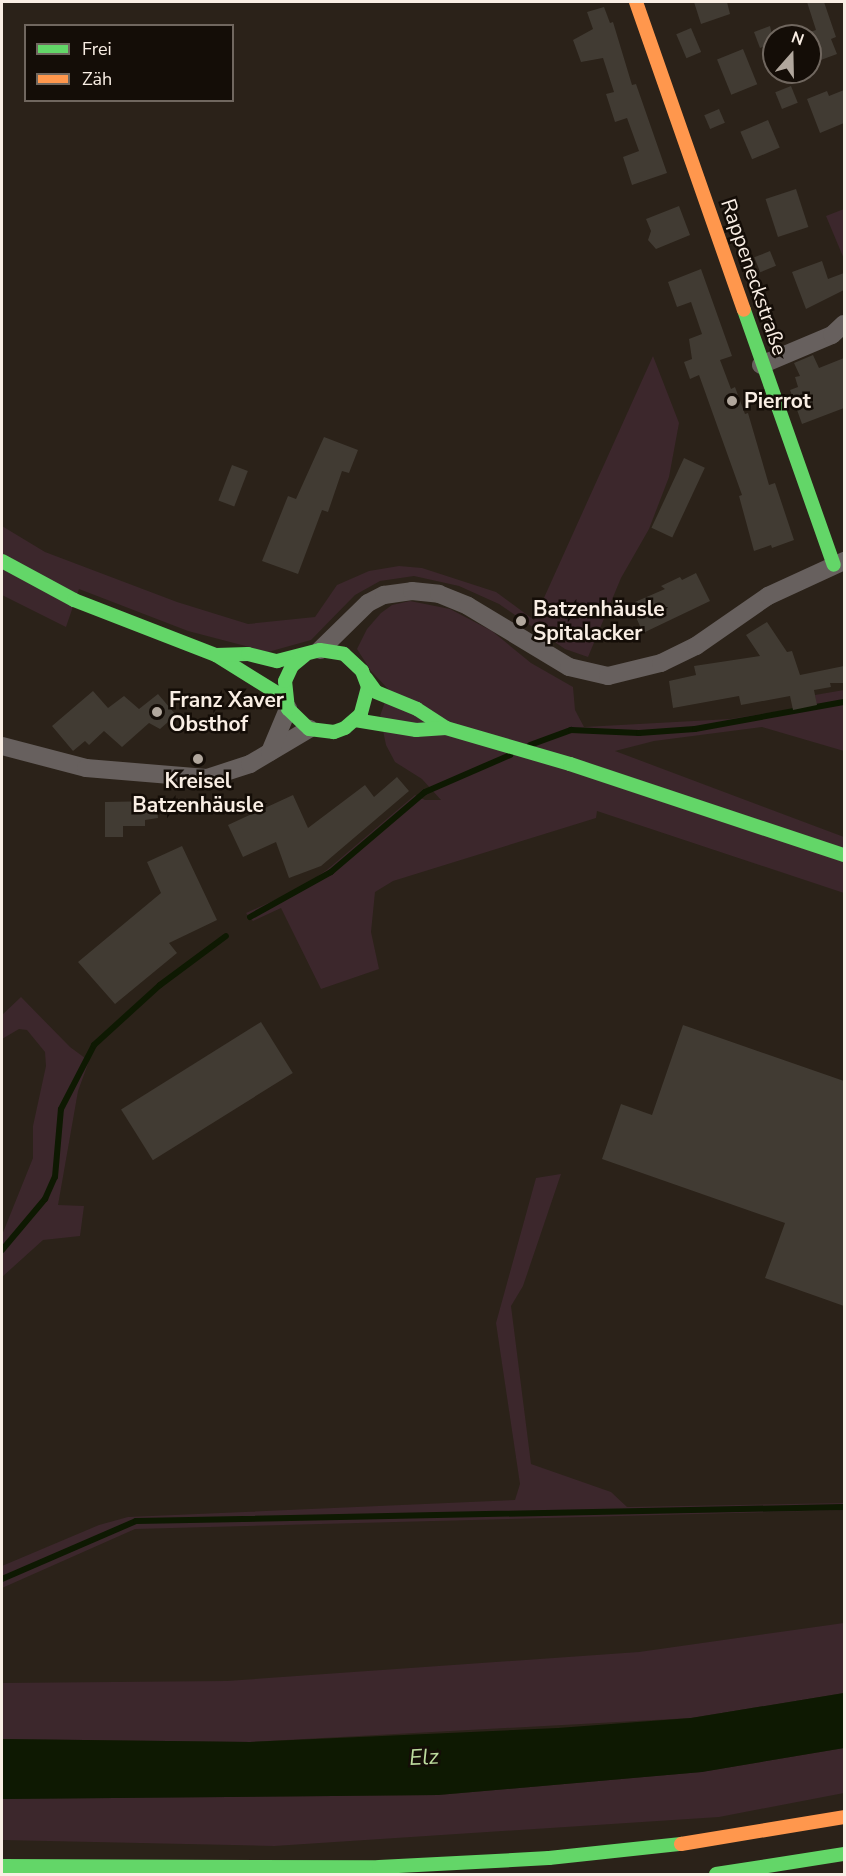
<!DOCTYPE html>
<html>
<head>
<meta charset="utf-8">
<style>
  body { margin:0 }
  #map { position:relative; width:846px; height:1876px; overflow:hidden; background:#2b2219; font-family:"Nunito Sans",sans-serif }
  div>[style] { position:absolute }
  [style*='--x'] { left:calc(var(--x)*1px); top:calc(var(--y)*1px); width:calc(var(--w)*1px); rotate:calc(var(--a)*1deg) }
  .green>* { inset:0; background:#3c272c }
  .water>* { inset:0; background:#0e1902 }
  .stream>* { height:6px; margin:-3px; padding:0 3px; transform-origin:3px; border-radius:3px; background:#0e1902 }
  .building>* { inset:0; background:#413b33; transform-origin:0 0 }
  .street>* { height:18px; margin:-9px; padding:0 9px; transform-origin:9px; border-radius:9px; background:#67605e }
  .fast>* { height:14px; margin:-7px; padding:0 7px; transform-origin:7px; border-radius:7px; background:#63d668 }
  .slow>* { height:14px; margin:-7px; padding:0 7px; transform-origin:7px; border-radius:7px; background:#ff974d }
  .dots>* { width:16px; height:16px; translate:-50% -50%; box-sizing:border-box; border:3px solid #140d07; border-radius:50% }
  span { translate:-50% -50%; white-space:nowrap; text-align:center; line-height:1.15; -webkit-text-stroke:5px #140d07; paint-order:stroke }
  .street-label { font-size:21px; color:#f9eee4 }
  .poi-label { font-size:21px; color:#f9eee4; font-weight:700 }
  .left { translate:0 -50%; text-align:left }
  .water-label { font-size:22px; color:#bddb9e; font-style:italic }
  .frame { position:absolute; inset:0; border:3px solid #f9eee4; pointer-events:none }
  .legend { position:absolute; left:24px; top:24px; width:210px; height:78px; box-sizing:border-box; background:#140d07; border:2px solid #70675f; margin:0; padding:8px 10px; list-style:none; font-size:18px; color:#f9eee4 }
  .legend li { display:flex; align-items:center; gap:12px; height:30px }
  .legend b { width:30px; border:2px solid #70675f }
  .north { position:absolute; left:762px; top:24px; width:60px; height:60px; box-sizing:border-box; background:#140d07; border:2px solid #70675f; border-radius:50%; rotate:20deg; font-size:16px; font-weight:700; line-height:24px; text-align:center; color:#f9eee4 }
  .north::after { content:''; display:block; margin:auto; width:21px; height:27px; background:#b1a79d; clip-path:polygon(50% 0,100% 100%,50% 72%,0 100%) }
</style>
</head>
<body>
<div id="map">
  <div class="green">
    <div style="clip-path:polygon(844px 209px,844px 259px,826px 216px)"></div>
    <div style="clip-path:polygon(653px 356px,679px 423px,669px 477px,649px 529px,621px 578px,588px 657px,565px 649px,499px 604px,459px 586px,414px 576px,380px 581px,355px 595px,311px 640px,268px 652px,188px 631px,79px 589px,66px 627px,2px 595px,2px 526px,45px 552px,177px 602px,248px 624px,315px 617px,337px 585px,369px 571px,399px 566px,422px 568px,496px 592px,534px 620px)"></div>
    <div style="clip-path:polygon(410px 601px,450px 609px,492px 631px,531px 663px,573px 687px,575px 710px,584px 727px,730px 719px,816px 705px,815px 695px,844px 690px,844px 751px,762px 727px,654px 741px,615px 751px,844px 837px,844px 893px,597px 811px,596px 818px,393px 881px,375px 892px,371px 932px,379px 969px,321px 989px,281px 908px,253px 921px,246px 913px,299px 889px,328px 869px,415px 795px,425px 800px,441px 800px,422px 779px,395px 762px,386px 745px,380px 716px,389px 690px,371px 671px,357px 649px,367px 629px,381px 613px,392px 605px)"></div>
    <div style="clip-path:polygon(21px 997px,70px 1047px,89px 1061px,78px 1091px,58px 1205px,84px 1206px,80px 1236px,43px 1240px,2px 1277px,2px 1235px,33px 1158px,33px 1126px,46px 1066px,45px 1052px,27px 1030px,19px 1029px,2px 1039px,2px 1015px)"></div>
    <div style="clip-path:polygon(561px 1174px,523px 1286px,511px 1306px,531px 1464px,611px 1492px,627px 1507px,844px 1503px,844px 1510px,135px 1529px,2px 1588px,2px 1566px,99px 1525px,128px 1517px,515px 1500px,520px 1484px,496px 1323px,536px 1178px)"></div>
    <div style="clip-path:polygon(844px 1623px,844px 1693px,691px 1718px,250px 1742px,2px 1739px,2px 1683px,227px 1681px,639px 1652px)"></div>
    <div style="clip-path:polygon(844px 1748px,844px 1793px,719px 1817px,274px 1846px,2px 1840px,2px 1799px,438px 1795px,701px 1772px)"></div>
  </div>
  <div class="water">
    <div style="clip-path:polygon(844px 1693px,844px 1748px,702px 1772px,438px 1795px,2px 1799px,2px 1739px,250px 1742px,558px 1728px,691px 1718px)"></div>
  </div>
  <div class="stream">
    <div style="--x:530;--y:745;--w:44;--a:-20.1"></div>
    <div style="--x:571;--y:730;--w:68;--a:2.5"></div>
    <div style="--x:639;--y:733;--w:56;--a:-4.1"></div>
    <div style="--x:695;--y:729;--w:151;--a:-10.3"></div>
    <div style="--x:250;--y:917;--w:93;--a:-29.1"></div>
    <div style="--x:331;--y:872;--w:123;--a:-40.4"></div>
    <div style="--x:425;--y:792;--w:93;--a:-23.5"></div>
    <div style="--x:2;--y:1250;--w:67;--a:-49.9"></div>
    <div style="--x:45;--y:1199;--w:24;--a:-66"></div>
    <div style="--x:55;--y:1177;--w:68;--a:-85"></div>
    <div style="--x:61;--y:1109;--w:72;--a:-62.7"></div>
    <div style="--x:94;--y:1045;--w:89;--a:-42.3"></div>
    <div style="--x:160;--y:985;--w:82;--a:-36.6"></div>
    <div style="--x:2;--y:1579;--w:146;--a:-23.4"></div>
    <div style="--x:136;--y:1521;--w:708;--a:-1.13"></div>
  </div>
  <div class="building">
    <div style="clip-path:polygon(694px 2px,727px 2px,730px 14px,701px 24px)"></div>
    <div style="clip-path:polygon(807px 2px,824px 2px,836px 37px,831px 39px,837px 54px,810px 64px,810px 32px,816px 30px)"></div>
    <div style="clip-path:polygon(604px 7px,610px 23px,613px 22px,632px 85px,636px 84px,667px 173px,632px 185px,623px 157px,639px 151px,627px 118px,615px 122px,606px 94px,614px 92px,603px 58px,581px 62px,573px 40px,593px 29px,587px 12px)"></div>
    <div style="clip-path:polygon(770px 26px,774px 43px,760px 48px,754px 32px)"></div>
    <div style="left:691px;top:28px;width:26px;height:16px;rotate:67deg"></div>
    <div style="left:743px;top:49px;width:38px;height:28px;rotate:68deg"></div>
    <div style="left:791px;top:86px;width:18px;height:17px;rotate:68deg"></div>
    <div style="clip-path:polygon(844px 90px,844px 123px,820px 133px,807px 99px,827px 91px,829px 96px)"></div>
    <div style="left:719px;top:109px;width:15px;height:16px;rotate:67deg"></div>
    <div style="left:768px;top:120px;width:30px;height:30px;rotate:67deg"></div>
    <div style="left:796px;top:189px;width:40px;height:32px;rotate:72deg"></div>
    <div style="clip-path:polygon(679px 206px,690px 235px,656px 249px,648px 240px,651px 231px,646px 219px)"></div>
    <div style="left:770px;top:251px;width:16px;height:17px;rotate:68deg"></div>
    <div style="clip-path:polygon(822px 261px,828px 279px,844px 273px,844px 290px,806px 309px,792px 272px)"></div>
    <div style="clip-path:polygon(701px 269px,732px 356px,720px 360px,731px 389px,735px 387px,745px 414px,748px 413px,769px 485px,775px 483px,794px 540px,772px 548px,771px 545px,754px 551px,739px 496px,742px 495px,699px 375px,690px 379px,684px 362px,692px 359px,689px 339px,702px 334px,691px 302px,677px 307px,668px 282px)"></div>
    <div style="clip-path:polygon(813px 355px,819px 368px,844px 358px,844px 408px,802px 424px,790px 390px,798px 387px,795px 377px,800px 376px,794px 363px)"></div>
    <div style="clip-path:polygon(324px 437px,358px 450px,349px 473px,342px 471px,328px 512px,322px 510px,298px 574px,262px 561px,288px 496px,296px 499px)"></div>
    <div style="left:684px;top:458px;width:23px;height:77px;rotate:25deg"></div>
    <div style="left:232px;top:465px;width:17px;height:38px;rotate:21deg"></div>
    <div style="clip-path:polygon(696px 573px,710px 601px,643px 633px,632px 608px,636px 606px,635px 602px,665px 589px,661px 586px,680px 577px,682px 580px)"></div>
    <div style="clip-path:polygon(767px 622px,787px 652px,792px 651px,800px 675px,844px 666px,844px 683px,830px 683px,831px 687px,814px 690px,817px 705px,793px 710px,790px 696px,741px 705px,739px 696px,673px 708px,669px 681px,696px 675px,694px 666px,760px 656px,746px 635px)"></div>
    <div style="clip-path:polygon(93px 691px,108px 708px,124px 696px,139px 709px,158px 694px,176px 715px,160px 729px,149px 723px,122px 747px,104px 731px,89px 745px,85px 741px,73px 751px,52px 726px)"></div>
    <div style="clip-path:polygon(397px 777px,409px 791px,321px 866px,289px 878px,276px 842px,243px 857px,228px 825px,293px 795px,308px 828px,365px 785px,374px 797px)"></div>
    <div style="clip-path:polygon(156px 801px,158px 818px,145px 820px,145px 826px,123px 826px,123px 837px,105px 837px,105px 802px)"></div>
    <div style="clip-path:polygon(182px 846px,217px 920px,169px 943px,177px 953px,115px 1004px,78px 962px,161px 893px,147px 862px)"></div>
    <div style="left:261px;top:1022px;width:60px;height:165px;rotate:58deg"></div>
    <div style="clip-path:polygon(683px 1025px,844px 1081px,844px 1306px,765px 1278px,785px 1223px,602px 1159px,621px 1104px,652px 1115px)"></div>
  </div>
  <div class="street">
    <div style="--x:761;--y:365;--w:77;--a:-22.9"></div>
    <div style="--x:832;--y:335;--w:16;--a:-43"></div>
    <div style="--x:320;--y:650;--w:67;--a:-44.4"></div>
    <div style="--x:368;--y:603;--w:18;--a:-27"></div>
    <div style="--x:384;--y:595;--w:28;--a:-8"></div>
    <div style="--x:412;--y:591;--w:27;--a:6"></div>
    <div style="--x:439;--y:594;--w:31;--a:22"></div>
    <div style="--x:468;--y:606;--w:118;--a:31.1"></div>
    <div style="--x:569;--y:667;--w:40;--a:13"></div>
    <div style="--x:608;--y:676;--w:55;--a:-13.8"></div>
    <div style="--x:661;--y:663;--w:39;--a:-26"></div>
    <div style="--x:696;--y:646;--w:88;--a:-34.8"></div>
    <div style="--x:768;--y:596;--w:84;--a:-24.7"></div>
    <div style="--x:2;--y:746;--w:87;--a:14.7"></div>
    <div style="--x:86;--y:768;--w:121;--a:4.7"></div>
    <div style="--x:207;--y:778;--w:45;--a:-18"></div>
    <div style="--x:250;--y:764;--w:69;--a:-30.7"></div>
    <div style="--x:270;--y:752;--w:47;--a:-67.3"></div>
  </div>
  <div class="fast">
    <div style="--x:744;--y:310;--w:270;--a:70.6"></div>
    <div style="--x:2;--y:561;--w:82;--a:28.4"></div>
    <div style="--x:74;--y:600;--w:152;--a:21.2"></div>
    <div style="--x:216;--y:655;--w:81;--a:31.9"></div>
    <div style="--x:216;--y:655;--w:32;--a:-2"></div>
    <div style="--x:248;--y:654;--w:30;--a:14"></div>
    <div style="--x:277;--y:661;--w:44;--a:-14.3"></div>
    <div style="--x:320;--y:650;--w:24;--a:9"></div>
    <div style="--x:344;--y:654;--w:25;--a:43"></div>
    <div style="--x:362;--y:671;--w:17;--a:69"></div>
    <div style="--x:368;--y:687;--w:28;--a:105"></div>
    <div style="--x:361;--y:714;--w:21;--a:139"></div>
    <div style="--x:345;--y:728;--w:12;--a:160"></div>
    <div style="--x:334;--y:732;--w:25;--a:-173"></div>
    <div style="--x:309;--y:729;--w:29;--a:-136"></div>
    <div style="--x:288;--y:709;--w:28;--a:-96"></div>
    <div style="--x:285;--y:681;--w:17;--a:-65"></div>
    <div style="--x:292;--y:666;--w:17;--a:-40"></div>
    <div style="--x:366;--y:678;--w:17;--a:54"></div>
    <div style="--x:376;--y:692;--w:44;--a:22.5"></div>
    <div style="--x:417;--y:709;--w:35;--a:33"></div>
    <div style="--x:446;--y:728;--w:129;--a:16.2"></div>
    <div style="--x:570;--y:764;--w:289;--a:18.4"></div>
    <div style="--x:355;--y:720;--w:62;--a:9.3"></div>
    <div style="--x:416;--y:730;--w:30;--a:-4"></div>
    <div style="--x:2;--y:1866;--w:377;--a:0.2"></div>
    <div style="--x:379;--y:1867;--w:170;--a:-3"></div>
    <div style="--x:549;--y:1858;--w:133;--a:-6.1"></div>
    <div style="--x:716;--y:1874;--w:130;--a:-8.9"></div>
  </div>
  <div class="slow">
    <div style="--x:636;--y:2;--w:326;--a:70.7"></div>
    <div style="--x:681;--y:1844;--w:165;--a:-9.4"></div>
  </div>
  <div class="dots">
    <div style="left:732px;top:401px;background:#b1a79d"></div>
    <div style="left:521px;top:621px;background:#b1a79d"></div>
    <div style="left:157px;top:712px;background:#b1a79d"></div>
    <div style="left:198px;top:759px;background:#b1a79d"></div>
  </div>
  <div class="street-label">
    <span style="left:754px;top:277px;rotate:71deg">Rappeneckstraße</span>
  </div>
  <div class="poi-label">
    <span class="left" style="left:744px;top:401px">Pierrot</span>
    <span class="left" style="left:533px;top:621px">Batzenhäusle<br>Spitalacker</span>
    <span class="left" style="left:169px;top:712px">Franz Xaver<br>Obsthof</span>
    <span style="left:198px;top:793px">Kreisel<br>Batzenhäusle</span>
  </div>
  <div class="water-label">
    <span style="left:424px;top:1758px;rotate:-3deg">Elz</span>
  </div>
  <div class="frame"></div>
  <ul class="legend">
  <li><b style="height:8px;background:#63d668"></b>Frei</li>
  <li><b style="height:8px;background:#ff974d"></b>Zäh</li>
  </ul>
  <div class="north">N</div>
</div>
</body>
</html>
